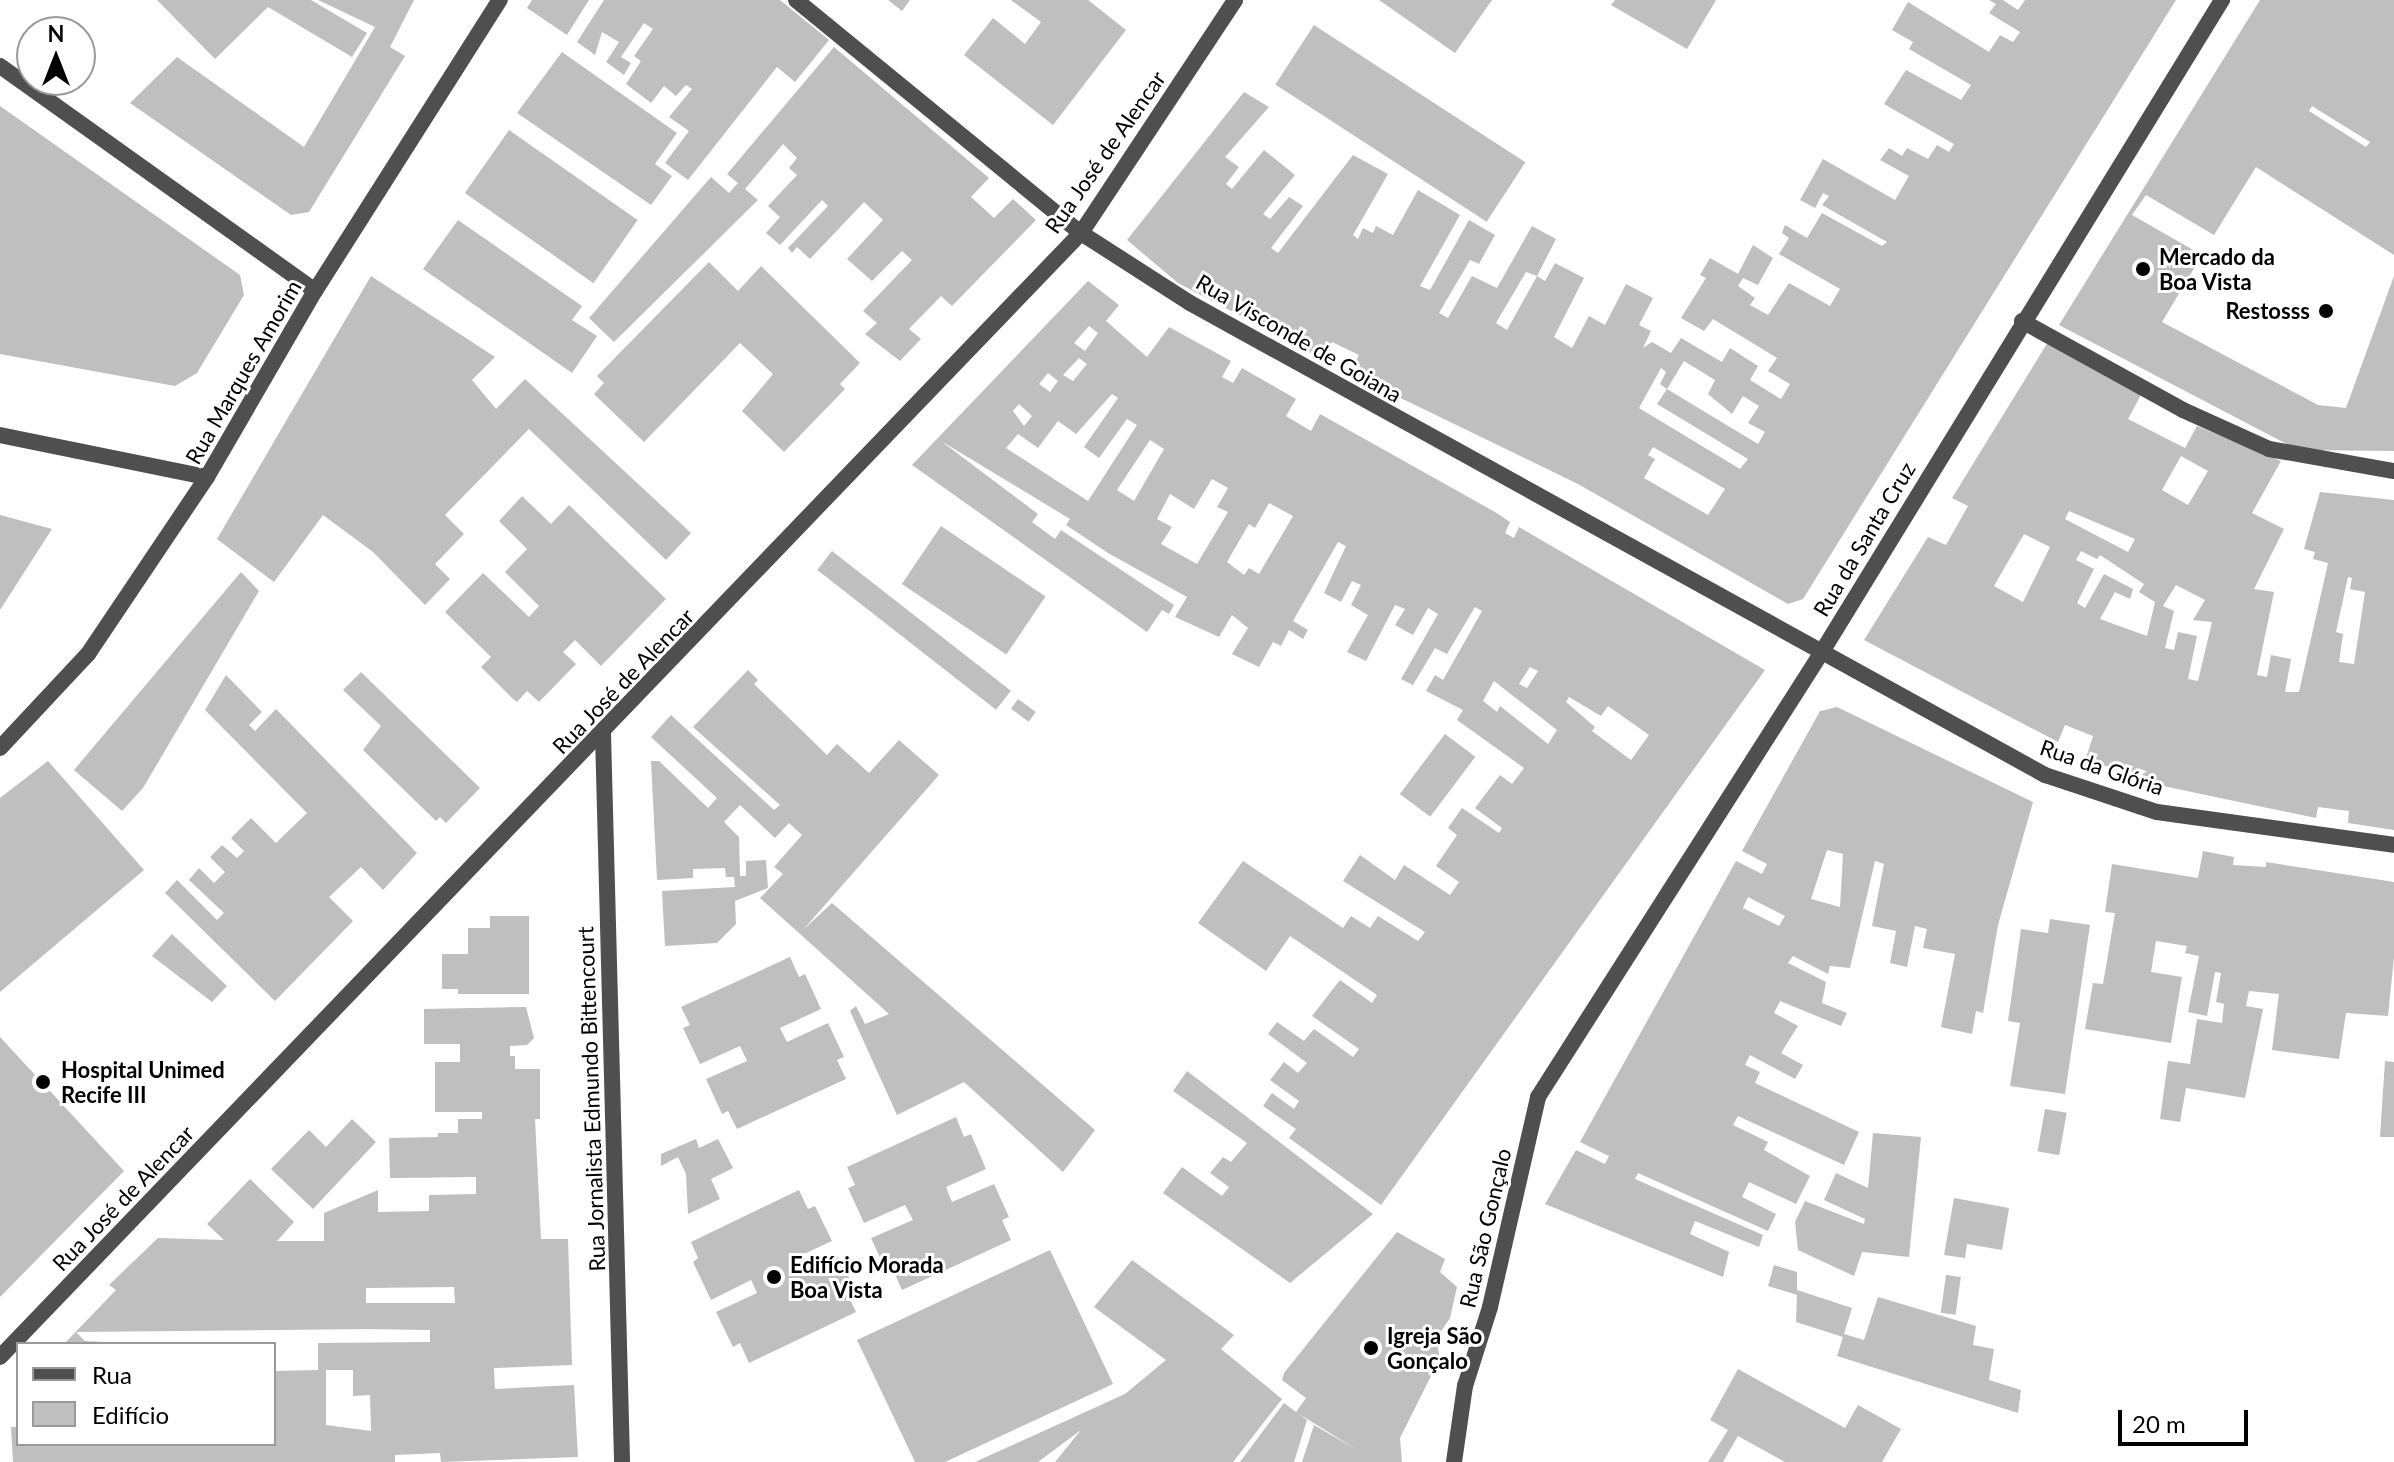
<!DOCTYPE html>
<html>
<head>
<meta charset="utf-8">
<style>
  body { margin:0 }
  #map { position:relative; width:2394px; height:1462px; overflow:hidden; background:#fff; font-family:Lato,sans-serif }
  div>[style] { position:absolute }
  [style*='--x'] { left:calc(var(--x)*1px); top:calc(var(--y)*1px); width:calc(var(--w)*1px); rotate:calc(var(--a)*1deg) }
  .building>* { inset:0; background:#bfbfbf; transform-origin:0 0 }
  .minor>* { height:16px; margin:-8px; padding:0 8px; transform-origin:8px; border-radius:8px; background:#4f4f4f }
  .tertiary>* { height:16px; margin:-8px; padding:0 8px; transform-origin:8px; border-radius:8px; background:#4f4f4f }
  .dots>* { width:22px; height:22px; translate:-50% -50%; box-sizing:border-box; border:4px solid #fff; border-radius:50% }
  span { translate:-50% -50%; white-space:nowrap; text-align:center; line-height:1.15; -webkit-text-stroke:6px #fff; paint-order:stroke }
  .street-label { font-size:22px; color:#000 }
  .poi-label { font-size:22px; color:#000; font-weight:700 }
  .left { translate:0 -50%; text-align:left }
  .right { translate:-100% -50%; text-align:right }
  .legend { position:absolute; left:16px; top:1342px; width:260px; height:104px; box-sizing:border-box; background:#fff; border:2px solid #999; margin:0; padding:10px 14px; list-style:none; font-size:24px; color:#000 }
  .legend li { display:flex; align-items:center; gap:16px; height:40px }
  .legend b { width:40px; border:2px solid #999 }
  .north { position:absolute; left:16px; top:16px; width:80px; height:80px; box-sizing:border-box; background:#fff; border:2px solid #999; border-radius:50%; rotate:0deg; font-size:22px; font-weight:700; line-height:32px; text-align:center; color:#000 }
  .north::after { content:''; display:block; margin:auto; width:28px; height:36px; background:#000; clip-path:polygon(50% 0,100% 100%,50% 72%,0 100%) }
  .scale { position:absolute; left:2118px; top:1410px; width:130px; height:36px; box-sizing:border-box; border:4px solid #000; border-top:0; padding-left:10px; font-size:24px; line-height:28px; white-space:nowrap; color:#000; -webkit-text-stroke:6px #fff; paint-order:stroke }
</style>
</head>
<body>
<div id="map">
  <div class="building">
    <div style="clip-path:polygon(157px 0,311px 0,367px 33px,352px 57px,268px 7px,215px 59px)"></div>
    <div style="clip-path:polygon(318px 0,414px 0,390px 47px,405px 56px,309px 212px,291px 215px,130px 103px,177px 57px,304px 147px,375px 27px)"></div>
    <div style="clip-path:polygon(532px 0,589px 0,567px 35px,527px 8px)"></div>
    <div style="clip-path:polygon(604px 0,780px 0,829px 40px,795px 82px,777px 67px,688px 180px,665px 163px,689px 131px,669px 117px,692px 89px,686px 85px,676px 96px,664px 86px,651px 103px,626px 84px,641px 61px,634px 56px,653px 29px,644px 23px,621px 57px,631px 63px,624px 75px,606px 62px,619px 42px,602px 32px,595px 55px,577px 42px)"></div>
    <div style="clip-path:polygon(888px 0,910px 0,902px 11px)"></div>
    <div style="clip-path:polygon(1011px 0,1088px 0,1126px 30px,1053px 125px,964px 55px,993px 18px,1025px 44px,1041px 22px)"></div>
    <div style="clip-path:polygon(1379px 0,1492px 0,1455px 53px)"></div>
    <div style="clip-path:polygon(1615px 0,1716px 0,1687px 49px,1611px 5px)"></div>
    <div style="clip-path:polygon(evenodd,1989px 0,2003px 0,2018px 10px,2025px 0,2176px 0,1803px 599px,1788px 604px,1578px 484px,1349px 373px,1359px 355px,1332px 342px,1322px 359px,1178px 283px,1127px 240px,1244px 92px,1269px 107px,1225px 157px,1239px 167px,1226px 184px,1232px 189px,1264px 150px,1295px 175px,1263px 214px,1270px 219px,1289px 197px,1303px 206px,1271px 248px,1278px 253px,1353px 155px,1388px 174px,1353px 235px,1358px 239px,1363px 228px,1373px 233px,1376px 226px,1393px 235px,1418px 190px,1460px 215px,1420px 286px,1430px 290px,1469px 220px,1495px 235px,1479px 264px,1470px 260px,1439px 313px,1448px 318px,1472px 276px,1497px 288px,1532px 226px,1556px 239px,1537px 276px,1545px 281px,1555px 263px,1584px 278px,1554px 337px,1572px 348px,1589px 316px,1605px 325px,1626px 284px,1653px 298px,1639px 325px,1651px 331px,1643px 348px,1652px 342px,1671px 353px,1681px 338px,1722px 362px,1730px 348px,1758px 366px,1750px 380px,1781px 399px,1790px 384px,1768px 371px,1777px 358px,1713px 319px,1704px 331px,1681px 318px,1706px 278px,1700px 275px,1710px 258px,1738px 274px,1753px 245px,1773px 258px,1758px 285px,1743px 278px,1738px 286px,1755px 298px,1750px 305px,1768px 315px,1789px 283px,1830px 306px,1840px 289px,1779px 254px,1789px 238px,1782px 233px,1785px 225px,1807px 238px,1822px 213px,1882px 246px,1887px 242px,1822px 205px,1829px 196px,1823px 193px,1815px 208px,1800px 200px,1823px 159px,1895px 200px,1909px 176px,1880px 160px,1889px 148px,1902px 156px,1907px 148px,1928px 159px,1937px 145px,1949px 152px,1954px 144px,1884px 104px,1906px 70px,1961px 100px,1971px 85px,1909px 49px,1913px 42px,1892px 30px,1908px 2px,1989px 52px,2000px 35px,2013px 42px,2020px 32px,1989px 13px,1996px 4px,1989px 0,1526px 272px,1537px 276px,1507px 330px,1496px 323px,1526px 272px,1989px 0,1684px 361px,1715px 380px,1708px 394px,1732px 414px,1743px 396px,1759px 406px,1748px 423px,1765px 432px,1758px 444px,1667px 389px,1657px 404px,1748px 459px,1740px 469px,1639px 408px,1661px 368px,1666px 372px,1660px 384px,1667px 389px,1684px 361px,1989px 0,1653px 447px,1725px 489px,1708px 515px,1644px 478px,1655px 459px,1648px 455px,1653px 447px)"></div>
    <div style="clip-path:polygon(evenodd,2260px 0,2394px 0,2394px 255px,2256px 167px,2214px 235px,2146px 195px,2132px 215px,2202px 255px,2162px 322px,2318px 405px,2346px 408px,2394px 276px,2394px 451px,2298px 450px,2059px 325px,2260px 0,2312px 106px,2370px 142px,2366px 147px,2309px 111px,2312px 106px)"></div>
    <div style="left:1314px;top:25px;width:252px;height:71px;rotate:33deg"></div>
    <div style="clip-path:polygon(834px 47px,989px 178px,971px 197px,994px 218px,1013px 199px,1036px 220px,952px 306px,941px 296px,909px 329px,921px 339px,900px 361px,865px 334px,877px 323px,863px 311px,912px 260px,902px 251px,872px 281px,847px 259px,883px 220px,864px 202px,810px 259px,797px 247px,792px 253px,788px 248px,828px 206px,822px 200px,780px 245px,766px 233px,780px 217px,768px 206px,797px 175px,789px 168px,797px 158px,783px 144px,745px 189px,758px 200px,614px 342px,589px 318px,711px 177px,729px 193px,738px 183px,727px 174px)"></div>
    <div style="clip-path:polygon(562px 52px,677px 133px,655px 164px,672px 176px,651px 205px,517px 113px)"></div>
    <div style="clip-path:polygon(0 106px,240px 275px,244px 295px,197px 373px,175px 386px,0 354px)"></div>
    <div style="left:509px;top:130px;width:157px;height:77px;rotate:35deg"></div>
    <div style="clip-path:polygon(458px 220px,582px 306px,572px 320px,597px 336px,572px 373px,423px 269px)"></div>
    <div style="clip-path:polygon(709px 262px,738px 291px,761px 266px,860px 363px,840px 384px,845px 389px,784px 452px,742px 411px,773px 374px,740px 343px,644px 442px,594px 394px,604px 383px,597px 376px)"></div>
    <div style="clip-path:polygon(371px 276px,495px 357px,472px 380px,496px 409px,525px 379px,691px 533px,666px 560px,529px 429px,445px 515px,464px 534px,435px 564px,450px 579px,425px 605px,373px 552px,323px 515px,274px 582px,217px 539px)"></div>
    <div style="clip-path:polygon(evenodd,1088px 281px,1119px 305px,1106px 321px,1147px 357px,1169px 327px,1231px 361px,1222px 377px,1233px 383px,1242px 368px,1296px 399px,1286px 416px,1311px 431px,1320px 414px,1495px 512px,1510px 522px,1505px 533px,1514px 538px,1519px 527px,1765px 670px,1381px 1205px,1289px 1138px,1296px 1129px,1263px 1106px,1272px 1093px,1294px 1109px,1299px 1101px,1270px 1080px,1284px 1062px,1298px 1073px,1307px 1063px,1268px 1034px,1277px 1022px,1304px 1041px,1314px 1029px,1353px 1057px,1359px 1049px,1312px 1016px,1340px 980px,1372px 1003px,1377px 995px,1290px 936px,1266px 971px,1198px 923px,1243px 861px,1343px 928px,1351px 916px,1370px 928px,1378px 916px,1418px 941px,1425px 932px,1343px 881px,1360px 855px,1395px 880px,1404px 865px,1450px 895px,1459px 882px,1436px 866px,1457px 835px,1448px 828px,1462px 808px,1499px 833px,1502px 828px,1475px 808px,1500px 775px,1512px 784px,1524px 768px,1457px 720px,1463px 710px,1426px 691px,1435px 675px,1443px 680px,1482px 611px,1475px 607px,1447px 654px,1435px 648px,1413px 685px,1401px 679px,1438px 614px,1428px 608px,1413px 635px,1395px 625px,1405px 609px,1395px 605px,1366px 661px,1347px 652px,1368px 615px,1351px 605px,1361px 585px,1352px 581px,1341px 602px,1324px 593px,1346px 546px,1338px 542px,1293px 621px,1308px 630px,1303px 639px,1289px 630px,1281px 646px,1273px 642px,1259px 667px,1232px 654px,1248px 628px,1232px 615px,1219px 637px,1175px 617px,1187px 597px,1108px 553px,1066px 525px,1070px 519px,941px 441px,1038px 514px,1032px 522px,1055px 539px,1061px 530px,1174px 605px,1169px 614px,1162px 610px,1147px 632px,912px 465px,1088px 281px,1089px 326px,1098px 333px,1085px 351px,1074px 343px,1089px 326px,1088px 281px,1079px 358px,1087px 364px,1073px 381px,1063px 375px,1079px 358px,1088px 281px,1048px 373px,1058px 381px,1050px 392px,1039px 384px,1048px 373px,1088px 281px,1112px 394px,1118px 398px,1084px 447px,1099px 458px,1127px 419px,1137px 425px,1088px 501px,1006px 448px,1018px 434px,1038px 448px,1058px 421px,1076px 434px,1112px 394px,1088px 281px,1019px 404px,1032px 416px,1024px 426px,1013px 411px,1019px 404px,1088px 281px,1150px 440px,1164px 449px,1134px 501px,1117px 490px,1150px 440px,1088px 281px,1212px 479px,1228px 488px,1217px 507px,1228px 512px,1197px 564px,1161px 544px,1172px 527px,1157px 519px,1170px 494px,1194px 509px,1212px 479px,1088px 281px,1269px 503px,1293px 516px,1259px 574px,1249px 568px,1244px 575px,1227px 562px,1249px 524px,1255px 528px,1269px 503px,1088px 281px,1530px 667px,1538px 671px,1527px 688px,1519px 684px,1530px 667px,1088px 281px,1494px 681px,1557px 730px,1548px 744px,1500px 706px,1497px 712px,1483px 701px,1494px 681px,1088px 281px,1569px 697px,1601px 716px,1608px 706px,1649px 735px,1631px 760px,1592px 731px,1595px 727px,1566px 702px,1569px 697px)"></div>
    <div style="clip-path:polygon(evenodd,2048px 342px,2143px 391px,2128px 419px,2185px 448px,2197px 426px,2281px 461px,2252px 513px,2284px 529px,2254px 589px,2274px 592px,2257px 675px,2267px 677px,2271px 655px,2291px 659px,2285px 692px,2299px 692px,2328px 563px,2313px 559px,2315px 552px,2304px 549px,2320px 492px,2394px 500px,2394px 830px,2348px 823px,2349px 811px,2318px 807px,2316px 818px,2144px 782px,2086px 758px,2093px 736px,2065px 725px,2058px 742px,1864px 640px,1928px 537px,1946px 545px,1968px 506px,1952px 498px,2048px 342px,2181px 456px,2208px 471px,2188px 505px,2162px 490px,2181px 456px,2048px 342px,2069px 511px,2135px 539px,2128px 552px,2065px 519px,2069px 511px,2048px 342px,2024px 534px,2050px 547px,2023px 602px,1994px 586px,2024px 534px,2048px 342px,2081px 551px,2097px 559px,2100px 555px,2144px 584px,2139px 592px,2155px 602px,2147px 636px,2100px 619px,2115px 592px,2130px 599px,2133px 589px,2104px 574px,2085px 608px,2077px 603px,2094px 569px,2076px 560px,2081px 551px,2048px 342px,2348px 577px,2352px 578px,2350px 589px,2365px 592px,2354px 664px,2339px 662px,2343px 634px,2336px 632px,2348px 577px,2048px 342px,2176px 585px,2205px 600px,2193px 620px,2212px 622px,2198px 681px,2188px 679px,2197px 636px,2178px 632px,2174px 650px,2165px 648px,2174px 611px,2163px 606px,2176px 585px)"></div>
    <div style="clip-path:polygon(522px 496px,551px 524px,569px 505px,666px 599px,601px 666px,575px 640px,563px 652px,576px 664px,539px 702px,527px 691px,517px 702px,511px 697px,481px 667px,491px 657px,445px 612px,483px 573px,529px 617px,539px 606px,505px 572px,527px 549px,499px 521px)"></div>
    <div style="clip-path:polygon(0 515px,52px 529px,0 610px)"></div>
    <div style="left:941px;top:526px;width:126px;height:70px;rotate:34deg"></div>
    <div style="left:832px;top:551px;width:227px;height:24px;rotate:38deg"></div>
    <div style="clip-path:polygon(241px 572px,259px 591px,143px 788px,122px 811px,74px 770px)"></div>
    <div style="clip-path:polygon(748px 670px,758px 680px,754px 684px,827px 755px,837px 744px,869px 773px,899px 740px,939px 775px,803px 930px,832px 903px,1095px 1130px,1063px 1172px,964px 1082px,897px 1115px,850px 1011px,856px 1006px,865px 1024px,889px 1014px,760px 898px,783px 874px,774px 867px,802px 835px,789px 823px,775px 838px,740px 805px,724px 822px,739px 837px,740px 876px,746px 876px,746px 861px,766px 860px,768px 888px,735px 901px,736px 924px,717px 943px,665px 946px,662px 891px,735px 887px,734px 877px,726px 877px,725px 868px,693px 869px,693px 878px,657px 880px,651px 761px,659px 761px,708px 808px,717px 798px,651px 737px,671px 715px,774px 810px,780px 805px,693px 727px)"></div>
    <div style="clip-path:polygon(361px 672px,480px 788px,446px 823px,440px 817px,436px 821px,363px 750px,381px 726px,343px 690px)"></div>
    <div style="clip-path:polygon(226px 675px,262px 712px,249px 725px,255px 731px,276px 709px,417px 853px,383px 890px,361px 867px,329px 897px,353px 921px,275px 1001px,165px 893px,177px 880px,217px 920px,224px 913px,189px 880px,199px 868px,214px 883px,225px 872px,210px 857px,222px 845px,237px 858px,244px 851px,231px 838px,251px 818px,276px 843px,307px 813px,205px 710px)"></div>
    <div style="left:1018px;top:699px;width:22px;height:12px;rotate:36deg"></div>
    <div style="clip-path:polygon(evenodd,1837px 707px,2033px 802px,1998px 925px,1983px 1013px,1976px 1011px,1972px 1034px,1941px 1027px,1955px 954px,1923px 948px,1927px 929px,1915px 926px,1907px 967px,1890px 963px,1896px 931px,1872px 926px,1884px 864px,1875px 861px,1850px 968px,1830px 966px,1828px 974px,1793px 956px,1788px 963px,1826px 982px,1822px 1003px,1847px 1013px,1841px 1026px,1780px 1001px,1774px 1013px,1798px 1026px,1781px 1053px,1803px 1065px,1795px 1079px,1750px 1055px,1745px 1065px,1760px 1072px,1755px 1083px,1859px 1132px,1844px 1165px,1738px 1116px,1733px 1125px,1768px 1142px,1764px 1150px,1810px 1176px,1796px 1204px,1749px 1182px,1742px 1197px,1776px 1214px,1768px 1231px,1638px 1173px,1635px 1179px,1763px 1235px,1759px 1247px,1695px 1221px,1690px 1234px,1729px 1252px,1723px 1277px,1545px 1204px,1576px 1150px,1605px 1164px,1609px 1156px,1580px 1142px,1736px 861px,1762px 874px,1767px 864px,1742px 851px,1820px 711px,1837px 707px,1827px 850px,1843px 854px,1840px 907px,1811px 899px,1827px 850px,1837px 707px,1748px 897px,1785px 916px,1779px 926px,1743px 908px,1748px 897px)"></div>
    <div style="left:1445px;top:734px;width:38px;height:75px;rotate:37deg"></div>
    <div style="clip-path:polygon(48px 761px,144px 870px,0 992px,0 798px)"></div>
    <div style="clip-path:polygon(2203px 851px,2234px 857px,2233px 865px,2266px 867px,2266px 862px,2394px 882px,2394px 957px,2388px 1016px,2346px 1013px,2339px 1059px,2272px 1050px,2279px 994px,2249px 991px,2246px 1006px,2263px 1009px,2245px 1098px,2186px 1088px,2180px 1122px,2160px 1119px,2168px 1061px,2190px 1064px,2197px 1019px,2222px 1023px,2224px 1004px,2216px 1002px,2221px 973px,2215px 972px,2207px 1016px,2188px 1012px,2199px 956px,2185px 953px,2187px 946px,2156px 941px,2151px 972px,2182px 977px,2171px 1043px,2085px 1029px,2093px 983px,2103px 984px,2115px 913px,2105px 912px,2112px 864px,2198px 878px)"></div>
    <div style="clip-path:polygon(490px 916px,529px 916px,529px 994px,458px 994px,458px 989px,442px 989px,442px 954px,468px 954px,468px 928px,490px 928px)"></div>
    <div style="clip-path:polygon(2050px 919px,2090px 925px,2065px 1094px,2010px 1086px,2020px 1023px,2008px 1021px,2021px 929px,2048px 933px)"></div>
    <div style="clip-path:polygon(172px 934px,227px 986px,212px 1002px,152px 956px)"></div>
    <div style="clip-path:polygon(790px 957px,799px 977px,805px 974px,821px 1009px,780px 1028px,787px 1042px,828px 1023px,844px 1057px,837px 1060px,846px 1079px,737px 1129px,728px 1111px,722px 1114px,706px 1079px,747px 1061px,740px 1046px,700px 1064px,683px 1028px,690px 1025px,681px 1007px)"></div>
    <div style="clip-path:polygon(evenodd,526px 1007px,534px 1038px,527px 1045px,510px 1046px,510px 1056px,515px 1056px,515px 1069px,540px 1069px,540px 1119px,535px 1119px,541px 1239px,568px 1239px,572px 1365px,494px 1368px,495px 1389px,574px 1385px,578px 1457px,441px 1462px,440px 1453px,395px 1455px,395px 1462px,13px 1462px,11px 1427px,18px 1427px,18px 1444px,274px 1444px,274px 1371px,318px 1370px,318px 1343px,430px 1342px,430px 1330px,366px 1329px,76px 1332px,85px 1341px,145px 1344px,64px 1344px,116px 1290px,109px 1285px,158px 1238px,224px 1240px,207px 1224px,250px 1179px,294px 1222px,277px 1241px,324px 1241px,324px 1213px,378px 1190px,378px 1212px,429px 1211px,429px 1195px,476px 1194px,476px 1177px,390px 1178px,389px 1138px,438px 1137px,438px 1133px,458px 1133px,458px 1119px,482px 1119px,482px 1112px,435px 1112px,435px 1062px,460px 1062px,460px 1044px,424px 1044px,424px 1009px,526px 1007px,454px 1287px,455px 1303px,366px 1303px,366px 1288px,454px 1287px,526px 1007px,326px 1370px,353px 1370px,353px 1396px,370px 1395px,371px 1431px,326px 1425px,326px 1370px)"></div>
    <div style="clip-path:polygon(0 1037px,124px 1171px,0 1297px)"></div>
    <div style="clip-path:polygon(2385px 1061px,2394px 1062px,2394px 1137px,2380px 1137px)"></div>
    <div style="clip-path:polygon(1187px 1071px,1373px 1214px,1290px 1283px,1163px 1193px,1182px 1167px,1222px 1196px,1229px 1187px,1210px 1173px,1223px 1157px,1231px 1162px,1247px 1143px,1173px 1091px)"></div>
    <div style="left:2045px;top:1109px;width:22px;height:43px;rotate:10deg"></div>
    <div style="clip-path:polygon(956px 1117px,964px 1137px,971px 1134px,986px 1169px,946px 1187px,952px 1202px,994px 1184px,1009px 1217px,1002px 1220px,1011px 1240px,902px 1290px,894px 1272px,888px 1275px,871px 1238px,913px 1220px,905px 1205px,864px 1223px,848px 1188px,855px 1185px,847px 1167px)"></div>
    <div style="clip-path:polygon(352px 1119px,376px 1142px,313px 1209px,271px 1169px,309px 1130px,326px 1147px)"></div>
    <div style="clip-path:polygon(1873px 1133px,1921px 1137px,1909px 1257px,1862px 1252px,1854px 1276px,1798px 1250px,1795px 1222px,1805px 1201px,1864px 1224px,1865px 1219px,1824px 1200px,1836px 1173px,1868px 1188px)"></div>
    <div style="clip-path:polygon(696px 1139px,699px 1148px,718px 1139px,733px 1168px,711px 1179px,720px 1199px,688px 1214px,686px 1174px,678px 1157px,661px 1166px,661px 1154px)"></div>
    <div style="clip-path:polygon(799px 1190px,808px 1209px,815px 1206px,832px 1241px,791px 1260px,798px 1275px,838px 1256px,855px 1290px,847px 1293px,856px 1312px,749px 1363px,740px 1343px,733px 1347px,716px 1312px,757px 1293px,751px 1280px,711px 1300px,693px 1262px,698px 1258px,691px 1242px)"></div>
    <div style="clip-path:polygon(1954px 1198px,2009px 1208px,2002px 1250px,1967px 1244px,1965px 1258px,1944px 1255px)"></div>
    <div style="clip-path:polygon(1397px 1232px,1445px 1259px,1440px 1272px,1457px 1287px,1450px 1318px,1436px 1339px,1440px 1358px,1400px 1438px,1402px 1462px,1302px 1462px,1314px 1425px,1359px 1451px,1299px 1414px,1307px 1420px,1294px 1462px,1240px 1462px,1284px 1403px,1296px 1412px,1306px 1398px,1282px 1380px,1284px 1373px)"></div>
    <div style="clip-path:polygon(1050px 1250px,1113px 1384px,945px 1462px,915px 1462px,857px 1340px)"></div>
    <div style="clip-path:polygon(1132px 1260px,1234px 1335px,1221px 1349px,1282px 1399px,1233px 1462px,1055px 1462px,1081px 1430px,1038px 1462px,975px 1462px,1125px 1394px,1166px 1360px,1094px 1307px)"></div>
    <div style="clip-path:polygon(1774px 1265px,1797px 1272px,1797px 1290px,1852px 1308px,1844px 1334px,1864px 1340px,1878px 1297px,1976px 1326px,1973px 1345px,1994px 1349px,1989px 1380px,2021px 1390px,2018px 1413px,1837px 1356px,1843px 1337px,1796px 1322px,1797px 1295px,1768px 1286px)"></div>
    <div style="left:1946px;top:1275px;width:15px;height:38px;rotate:8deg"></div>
    <div style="clip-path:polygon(1738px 1369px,1845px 1428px,1858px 1405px,1901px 1429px,1882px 1462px,1785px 1462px,1738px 1436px,1723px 1462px,1708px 1462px,1728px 1430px,1710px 1420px)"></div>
  </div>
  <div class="minor">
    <div style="--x:0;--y:66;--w:387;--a:35.5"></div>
    <div style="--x:2022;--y:321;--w:184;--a:28.9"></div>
    <div style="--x:2183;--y:410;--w:94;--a:24.4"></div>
    <div style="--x:2269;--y:449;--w:127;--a:10"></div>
    <div style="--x:603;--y:734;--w:728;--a:88.5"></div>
    <div style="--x:0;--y:748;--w:129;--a:-46.9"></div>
    <div style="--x:88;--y:654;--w:213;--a:-56.1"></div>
  </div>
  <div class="tertiary">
    <div style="--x:796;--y:0;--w:368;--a:39.3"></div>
    <div style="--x:1081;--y:233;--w:130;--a:32.7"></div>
    <div style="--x:1190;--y:303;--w:977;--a:28.9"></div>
    <div style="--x:2045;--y:775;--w:118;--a:18.3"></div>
    <div style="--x:2157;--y:812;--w:239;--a:7.9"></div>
    <div style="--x:0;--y:435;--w:211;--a:11.5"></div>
    <div style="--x:207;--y:477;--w:215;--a:-59.9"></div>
    <div style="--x:315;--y:291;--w:345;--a:-57.6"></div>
    <div style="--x:0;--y:1357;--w:1559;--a:-46.12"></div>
    <div style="--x:1081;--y:233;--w:279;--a:-56.5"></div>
    <div style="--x:1454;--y:1462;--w:77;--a:-81.8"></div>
    <div style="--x:1465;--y:1386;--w:83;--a:-72.4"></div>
    <div style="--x:1490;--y:1307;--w:215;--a:-77.1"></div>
    <div style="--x:1538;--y:1097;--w:524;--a:-57.46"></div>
    <div style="--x:1820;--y:655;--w:769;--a:-58.46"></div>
  </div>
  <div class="dots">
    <div style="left:2143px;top:269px;background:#000"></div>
    <div style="left:2326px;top:311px;background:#000"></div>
    <div style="left:43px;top:1082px;background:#000"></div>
    <div style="left:774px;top:1277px;background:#000"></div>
    <div style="left:1371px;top:1348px;background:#000"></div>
  </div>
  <div class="street-label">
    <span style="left:1105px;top:152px;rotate:-55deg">Rua José de Alencar</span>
    <span style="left:1299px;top:338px;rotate:30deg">Rua Visconde de Goiana</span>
    <span style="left:243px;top:372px;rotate:-60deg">Rua Marques Amorim</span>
    <span style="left:1864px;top:539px;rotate:-59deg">Rua da Santa Cruz</span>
    <span style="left:623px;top:681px;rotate:-46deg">Rua José de Alencar</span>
    <span style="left:2102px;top:767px;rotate:19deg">Rua da Glória</span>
    <span style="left:591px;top:1099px;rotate:-92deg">Rua Jornalista Edmundo Bittencourt</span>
    <span style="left:123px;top:1198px;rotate:-46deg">Rua José de Alencar</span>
    <span style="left:1485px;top:1228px;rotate:-77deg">Rua São Gonçalo</span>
  </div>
  <div class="poi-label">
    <span class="left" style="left:2159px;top:269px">Mercado da<br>Boa Vista</span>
    <span class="right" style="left:2310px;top:311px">Restosss</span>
    <span class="left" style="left:61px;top:1082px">Hospital Unimed<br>Recife III</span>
    <span class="left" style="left:790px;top:1277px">Edifício Morada<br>Boa Vista</span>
    <span class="left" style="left:1387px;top:1348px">Igreja São<br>Gonçalo</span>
  </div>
  <ul class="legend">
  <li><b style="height:10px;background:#4f4f4f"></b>Rua</li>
  <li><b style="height:22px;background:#bfbfbf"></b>Edifício</li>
  </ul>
  <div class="north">N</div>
  <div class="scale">20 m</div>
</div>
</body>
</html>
